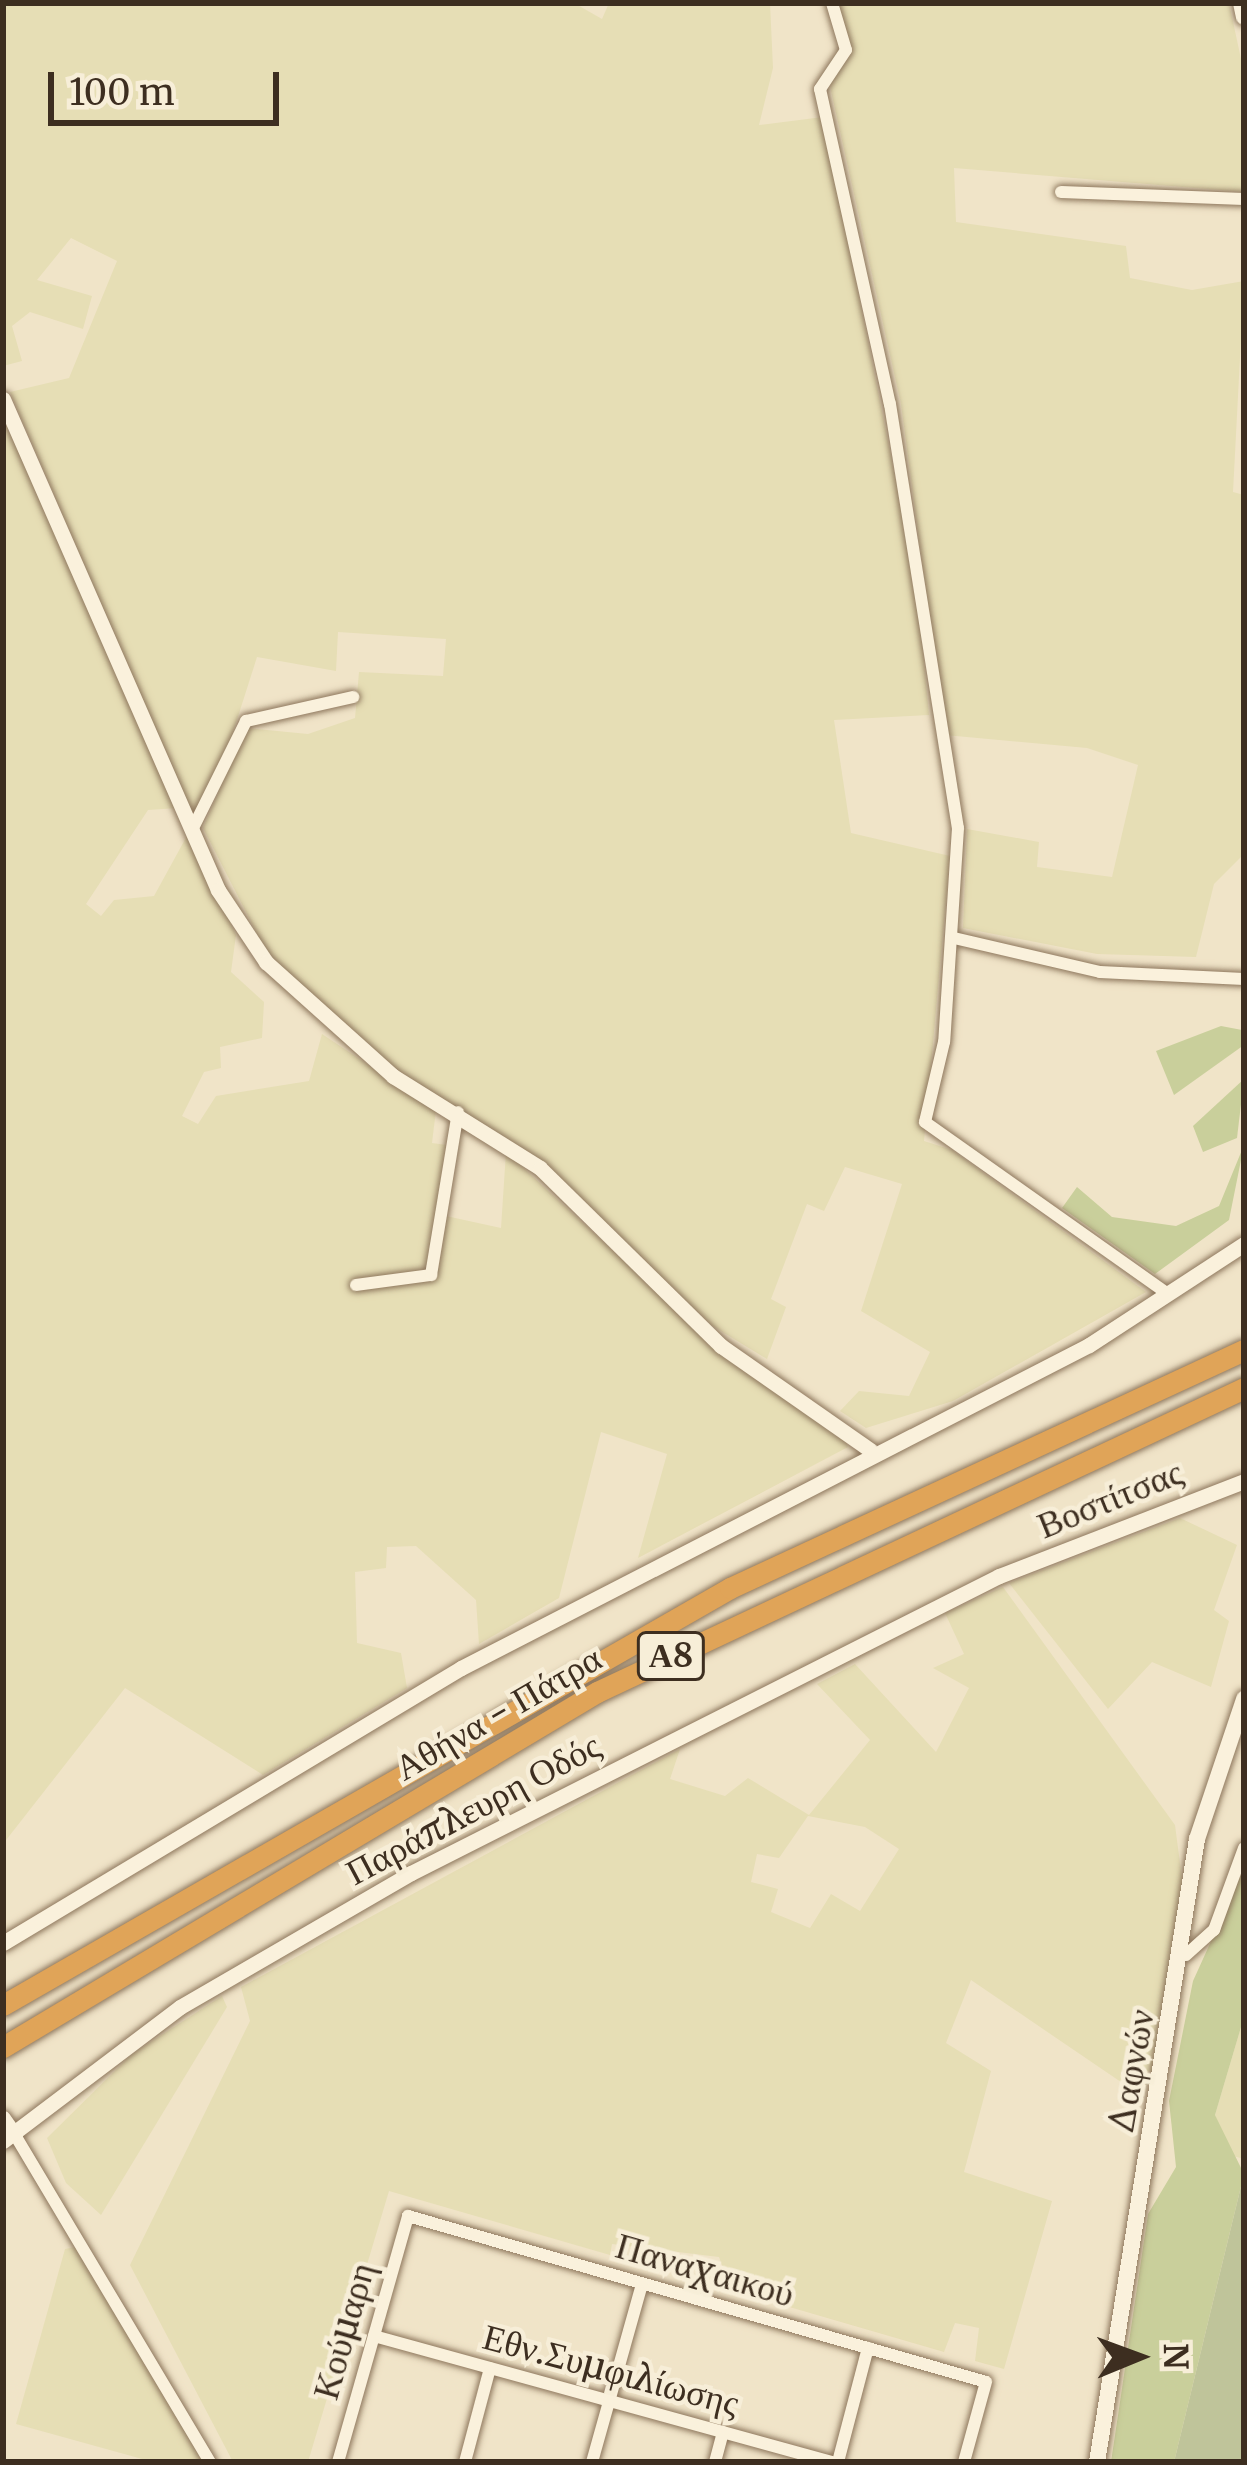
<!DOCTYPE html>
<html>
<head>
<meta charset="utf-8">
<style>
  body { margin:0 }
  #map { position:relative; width:1247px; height:2465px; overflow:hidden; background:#f0e4c8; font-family:Merriweather,serif }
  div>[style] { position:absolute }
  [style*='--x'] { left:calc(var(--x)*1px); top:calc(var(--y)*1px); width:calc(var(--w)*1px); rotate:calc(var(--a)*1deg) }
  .farmland>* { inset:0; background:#e6deb5 }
  .green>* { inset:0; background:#c9cf9b }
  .cemetery>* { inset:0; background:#bfc49a }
  .roads { filter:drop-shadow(0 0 3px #8d765c) drop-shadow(0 0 3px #8d765c) }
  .minor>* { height:12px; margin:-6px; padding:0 6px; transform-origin:6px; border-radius:6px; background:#faf1dc }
  .tertiary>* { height:15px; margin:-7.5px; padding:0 7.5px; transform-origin:7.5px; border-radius:7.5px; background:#faf1dc }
  .secondary>* { height:16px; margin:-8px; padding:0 8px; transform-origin:8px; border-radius:8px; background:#faf1dc }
  .motorway>* { height:21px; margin:-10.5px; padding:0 10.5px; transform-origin:10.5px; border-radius:10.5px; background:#e0a458 }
  span { translate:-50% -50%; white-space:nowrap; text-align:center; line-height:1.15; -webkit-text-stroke:9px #f7eed8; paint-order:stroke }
  .shield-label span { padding:3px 9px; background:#f7eed8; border:3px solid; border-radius:9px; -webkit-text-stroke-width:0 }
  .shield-label { font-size:33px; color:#3d2e20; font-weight:700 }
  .street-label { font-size:36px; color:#3d2e20 }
  .frame { position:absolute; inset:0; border:6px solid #3d2e20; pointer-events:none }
  .north { position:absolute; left:1079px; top:2297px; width:120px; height:120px; -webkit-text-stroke:9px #f7eed8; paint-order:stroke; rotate:89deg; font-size:33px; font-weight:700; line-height:48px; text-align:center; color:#3d2e20 }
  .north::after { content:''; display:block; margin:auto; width:42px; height:54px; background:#3d2e20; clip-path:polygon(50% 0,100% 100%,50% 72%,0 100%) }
  .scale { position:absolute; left:48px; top:72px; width:231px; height:54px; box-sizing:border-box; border:6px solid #3d2e20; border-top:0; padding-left:15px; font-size:36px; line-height:42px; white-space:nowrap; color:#3d2e20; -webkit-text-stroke:9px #f7eed8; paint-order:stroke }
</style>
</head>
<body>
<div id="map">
  <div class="farmland">
    <div style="clip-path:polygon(3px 3px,574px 3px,602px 19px,609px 3px,770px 3px,773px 68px,759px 125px,823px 117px,917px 586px,929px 715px,834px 720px,851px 833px,950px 856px,924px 1141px,952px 1150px,1146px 1292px,953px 1401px,866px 1428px,840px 1411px,859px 1391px,909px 1396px,930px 1352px,861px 1311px,902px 1184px,845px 1167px,824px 1211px,807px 1204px,771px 1299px,786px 1307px,767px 1359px,711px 1325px,543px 1165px,397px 1071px,269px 957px,203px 828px,246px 728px,308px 734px,355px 718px,359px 672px,443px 676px,446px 639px,338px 632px,336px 671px,257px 657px,218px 779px,192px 815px,10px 392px,69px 378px,117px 261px,71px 238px,37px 280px,92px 296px,83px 329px,30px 312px,12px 326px,22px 361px,3px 366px)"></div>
    <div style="clip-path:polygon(838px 3px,1229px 3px,1244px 73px,1244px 192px,954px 168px,956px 222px,1126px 246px,1130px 278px,1192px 290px,1244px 281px,1233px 492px,1244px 495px,1244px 854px,1214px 884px,1196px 957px,1097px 954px,963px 928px,967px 829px,1039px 842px,1037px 867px,1112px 877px,1138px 765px,1087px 748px,945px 735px,901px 404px,831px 91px,829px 74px,851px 48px)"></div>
    <div style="clip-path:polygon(3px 412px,178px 808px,148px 810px,86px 904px,101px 916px,114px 900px,154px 896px,188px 834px,236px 935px,231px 972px,264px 1002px,262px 1038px,220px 1047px,221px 1068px,204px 1072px,182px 1116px,198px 1124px,216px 1096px,309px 1081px,322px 1034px,436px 1110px,432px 1143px,454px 1146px,446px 1216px,501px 1228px,506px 1152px,718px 1348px,840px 1429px,848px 1447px,638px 1558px,667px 1454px,601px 1432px,559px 1598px,479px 1644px,476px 1600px,416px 1546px,387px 1547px,386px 1568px,355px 1572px,357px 1643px,401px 1653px,407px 1688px,263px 1775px,125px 1688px,3px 1844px)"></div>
    <div style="clip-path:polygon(1180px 1518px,1237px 1545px,1214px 1610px,1229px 1621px,1211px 1687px,1152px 1662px,1108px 1709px,1009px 1583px)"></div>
    <div style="clip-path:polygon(evenodd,1003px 1587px,1175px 1825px,1183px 1886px,1159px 2073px,1148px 2071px,1143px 2097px,971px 1980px,946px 2043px,991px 2071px,964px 2172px,1052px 2201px,1004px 2369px,975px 2361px,979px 2328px,955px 2323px,944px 2352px,731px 2290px,719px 2257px,612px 2244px,610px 2255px,389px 2191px,308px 2462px,233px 2462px,130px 2265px,250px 2021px,241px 1987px,680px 1749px,670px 1779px,725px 1796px,748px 1778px,809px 1815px,870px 1740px,817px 1684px,855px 1664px,936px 1752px,969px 1688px,933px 1668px,964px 1654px,945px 1613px,1003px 1587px,808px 1816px,865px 1827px,899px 1849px,860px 1911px,831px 1894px,810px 1928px,771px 1912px,778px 1889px,751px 1882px,757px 1854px,779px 1858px,808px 1816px)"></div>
    <div style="clip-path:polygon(222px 1996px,227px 2007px,101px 2215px,66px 2183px,47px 2138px,132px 2054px)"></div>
    <div style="clip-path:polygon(1244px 2017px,1244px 2159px,1230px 2155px,1215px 2115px)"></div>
    <div style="clip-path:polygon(75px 2247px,203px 2462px,153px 2462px,16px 2424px,65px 2249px)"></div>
  </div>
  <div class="green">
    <div style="clip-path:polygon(1221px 1026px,1242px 1030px,1244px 1045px,1174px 1095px,1156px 1051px)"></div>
    <div style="clip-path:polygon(1244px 1079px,1237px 1138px,1203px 1152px,1193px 1126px)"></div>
    <div style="clip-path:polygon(1244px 1145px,1229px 1220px,1155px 1274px,1062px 1208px,1077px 1187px,1112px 1217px,1176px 1226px,1219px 1206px)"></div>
    <div style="clip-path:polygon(1242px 1873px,1244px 2017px,1215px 2115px,1244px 2174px,1174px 2462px,1111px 2462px,1148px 2214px,1176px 2167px,1169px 2101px,1193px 1981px)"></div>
  </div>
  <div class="cemetery">
    <div style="clip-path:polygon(1244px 2174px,1244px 2462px,1174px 2462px)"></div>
  </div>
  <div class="roads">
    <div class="minor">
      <div style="--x:832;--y:3;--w:49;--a:73.4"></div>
      <div style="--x:846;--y:50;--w:47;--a:123.7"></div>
      <div style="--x:820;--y:89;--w:323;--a:77.5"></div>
      <div style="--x:890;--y:404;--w:429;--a:80.9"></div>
      <div style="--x:958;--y:828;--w:214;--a:93.7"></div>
      <div style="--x:944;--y:1042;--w:82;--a:103.4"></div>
      <div style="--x:925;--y:1122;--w:298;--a:35.3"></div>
      <div style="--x:1061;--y:192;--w:183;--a:2.2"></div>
      <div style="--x:192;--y:830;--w:122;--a:-63.6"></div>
      <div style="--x:246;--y:721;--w:110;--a:-12.6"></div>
      <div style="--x:954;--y:938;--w:150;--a:13.1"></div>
      <div style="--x:1100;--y:972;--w:144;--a:2.8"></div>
      <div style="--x:356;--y:1285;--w:76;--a:-7.6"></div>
      <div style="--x:431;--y:1275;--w:165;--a:-80.6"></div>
      <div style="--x:1186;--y:1955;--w:38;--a:-42"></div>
      <div style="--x:1214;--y:1930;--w:87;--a:-69.9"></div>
      <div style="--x:15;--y:2135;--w:381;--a:59.2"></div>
      <div style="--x:374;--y:2336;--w:475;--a:15.4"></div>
      <div style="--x:338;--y:2462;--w:256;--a:-74.1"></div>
      <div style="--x:408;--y:2216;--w:601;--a:16.02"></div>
      <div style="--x:986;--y:2382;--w:83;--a:105.4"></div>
      <div style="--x:465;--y:2462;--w:97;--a:-75.1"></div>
      <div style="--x:592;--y:2462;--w:185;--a:-74.3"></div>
      <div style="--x:715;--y:2462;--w:31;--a:-75"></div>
      <div style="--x:838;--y:2462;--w:118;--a:-75.3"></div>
    </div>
    <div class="tertiary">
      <div style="--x:3;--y:399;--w:536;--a:66.35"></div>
      <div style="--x:218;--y:890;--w:87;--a:56.3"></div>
      <div style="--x:266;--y:962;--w:171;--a:41.9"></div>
      <div style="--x:393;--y:1076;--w:173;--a:32"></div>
      <div style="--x:540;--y:1168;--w:254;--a:44.5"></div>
      <div style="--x:721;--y:1346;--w:182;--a:34.9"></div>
      <div style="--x:3;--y:1943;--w:534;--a:-30.98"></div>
      <div style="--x:461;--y:1668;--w:706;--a:-27.22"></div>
      <div style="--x:1089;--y:1345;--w:185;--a:-33.1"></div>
      <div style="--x:3;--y:2118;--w:21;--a:55"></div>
      <div style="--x:3;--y:2141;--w:222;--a:-37.1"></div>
      <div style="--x:180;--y:2007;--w:267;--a:-30.1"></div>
      <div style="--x:411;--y:1873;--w:659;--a:-26.8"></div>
      <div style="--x:999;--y:1576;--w:263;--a:-21.2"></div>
    </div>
    <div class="secondary">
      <div style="--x:1241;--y:3;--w:14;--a:78"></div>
      <div style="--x:1097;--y:2462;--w:631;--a:-80.88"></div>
      <div style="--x:1197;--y:1839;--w:148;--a:-71.4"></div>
    </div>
    <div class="motorway">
      <div style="--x:3;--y:2005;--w:838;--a:-29.84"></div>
      <div style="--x:730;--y:1588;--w:566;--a:-24.85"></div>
      <div style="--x:3;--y:2047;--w:692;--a:-30.86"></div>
      <div style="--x:597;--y:1692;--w:715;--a:-25.17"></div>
    </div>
  </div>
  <div class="shield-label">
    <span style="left:671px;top:1656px">Α8</span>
  </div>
  <div class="street-label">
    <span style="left:1110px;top:1499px;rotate:-22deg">Βοστίτσας</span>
    <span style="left:498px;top:1713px;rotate:-30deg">Αθήνα - Πάτρα</span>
    <span style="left:473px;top:1809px;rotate:-28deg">Παράπλευρη Οδός</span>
    <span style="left:1131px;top:2072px;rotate:-80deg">Δαφνών</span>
    <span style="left:705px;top:2270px;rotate:16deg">Παναχαικού</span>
    <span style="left:344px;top:2331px;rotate:-74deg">Κούμαρη</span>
    <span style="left:611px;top:2370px;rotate:15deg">Εθν.Συμφιλίωσης</span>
  </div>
  <div class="frame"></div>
  <div class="north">N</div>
  <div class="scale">100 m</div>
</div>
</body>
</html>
